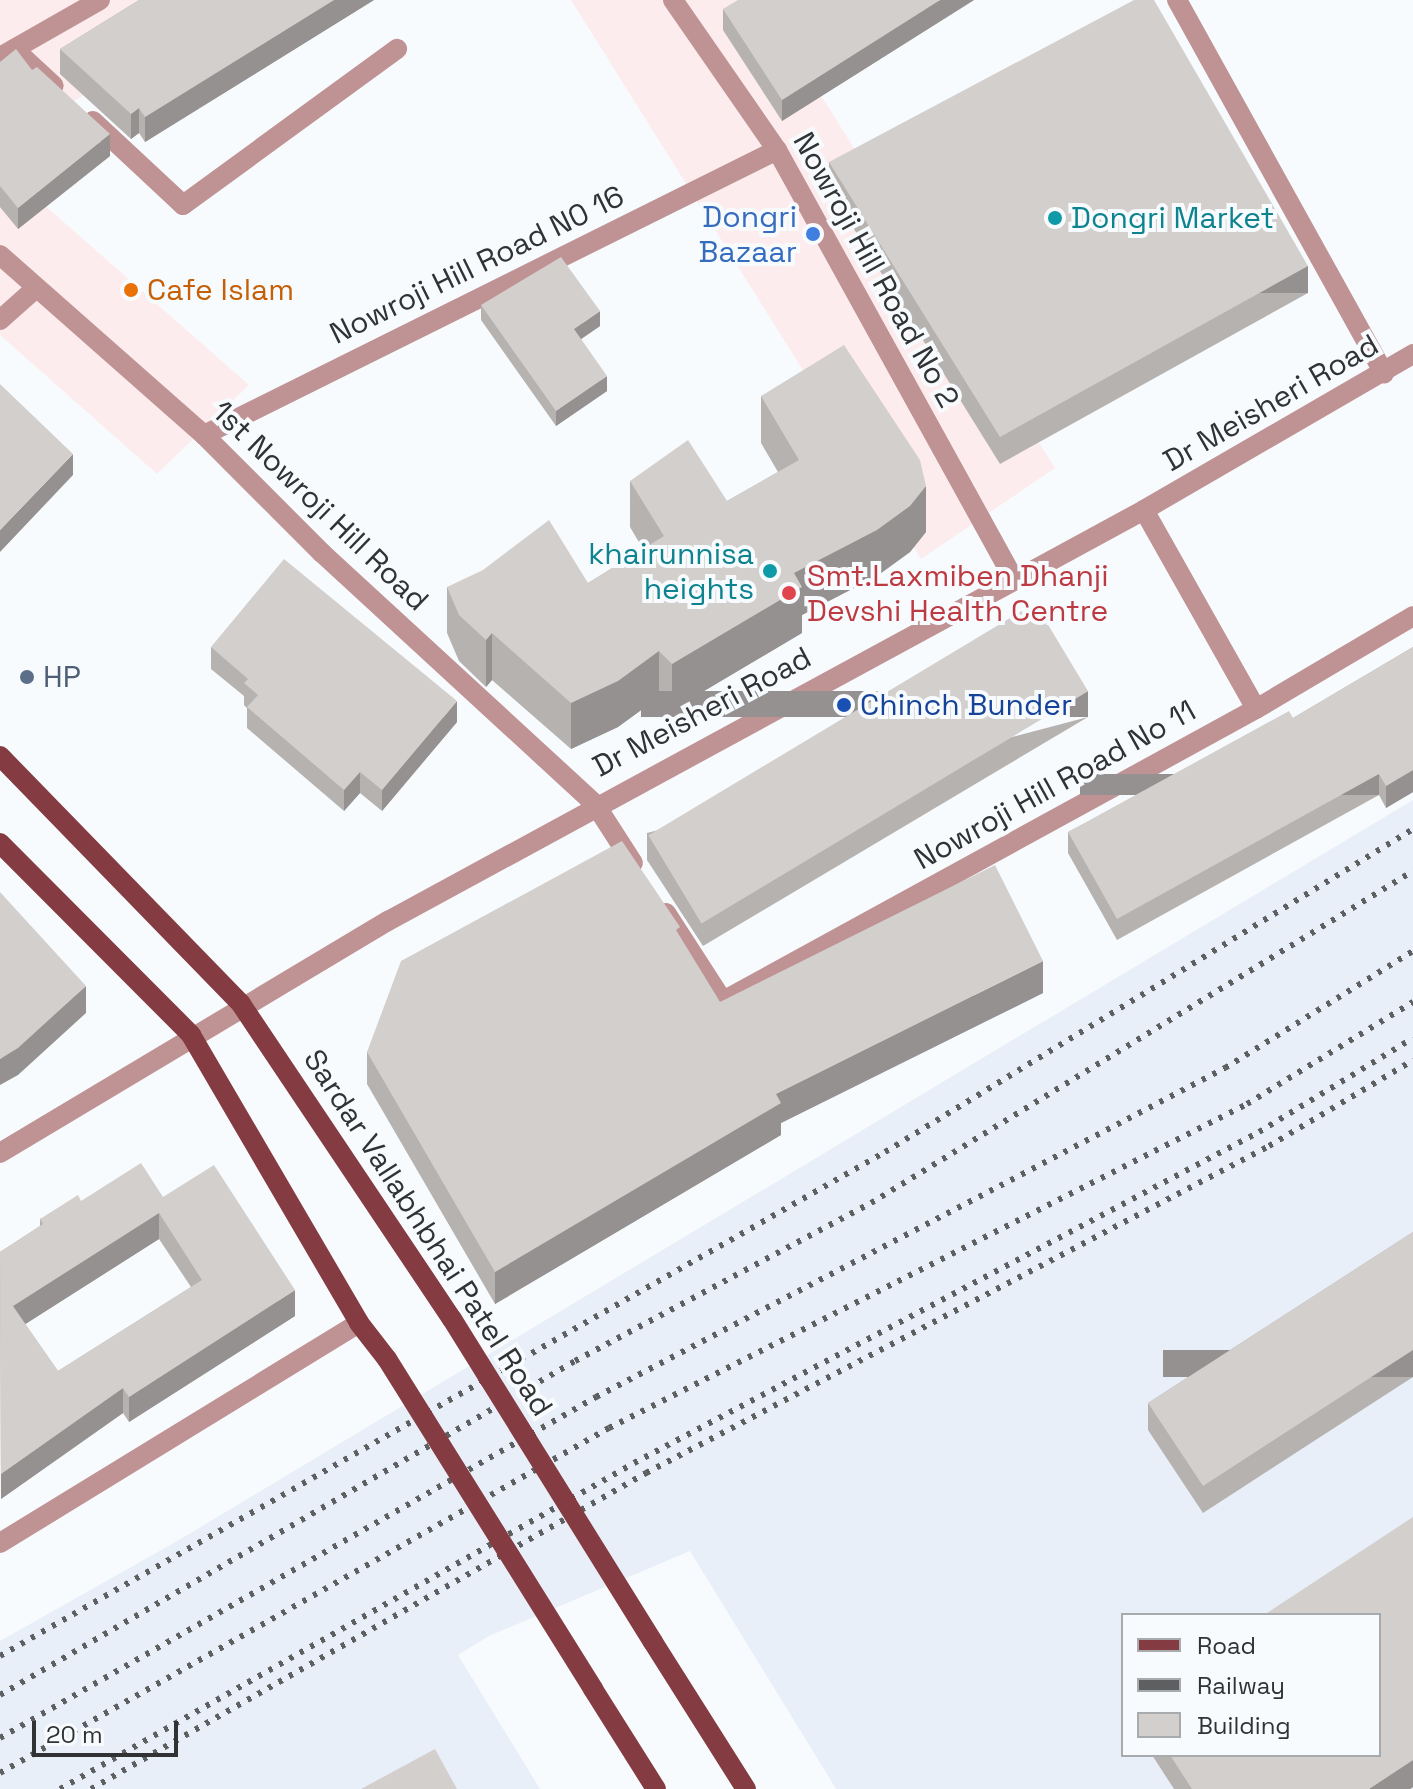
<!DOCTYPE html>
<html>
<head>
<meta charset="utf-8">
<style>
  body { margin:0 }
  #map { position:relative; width:1413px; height:1789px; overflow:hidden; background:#f8fbfe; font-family:"Space Grotesk",sans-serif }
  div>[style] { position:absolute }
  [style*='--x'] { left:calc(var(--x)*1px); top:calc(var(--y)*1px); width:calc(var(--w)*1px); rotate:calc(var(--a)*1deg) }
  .commercial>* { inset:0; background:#fdeced }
  .built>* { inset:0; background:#e8eff9 }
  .minor>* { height:20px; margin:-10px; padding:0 10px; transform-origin:10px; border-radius:10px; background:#bf9294 }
  .major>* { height:20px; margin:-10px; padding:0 10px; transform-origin:10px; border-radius:10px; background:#843b41 }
  .rail>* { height:6px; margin-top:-3px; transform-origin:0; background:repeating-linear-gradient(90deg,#5d5f60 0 4px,transparent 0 12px) }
  .major-bridge>* { height:20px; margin:-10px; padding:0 10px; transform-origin:10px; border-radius:10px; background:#843b41 }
  .wall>* { inset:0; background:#b5b2b0 }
  .shaded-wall>* { inset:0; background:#949190; transform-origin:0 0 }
  .building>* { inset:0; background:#d3cfcd; transform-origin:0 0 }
  .dots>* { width:22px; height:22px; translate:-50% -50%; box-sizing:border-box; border:4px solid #f8fbfe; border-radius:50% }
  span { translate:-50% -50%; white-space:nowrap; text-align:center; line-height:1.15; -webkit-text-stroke:8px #f8fbfe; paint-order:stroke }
  .shop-label { font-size:30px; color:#366cbe }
  .right { translate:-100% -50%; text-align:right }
  .culture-label { font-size:30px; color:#0d838f }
  .left { translate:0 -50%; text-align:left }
  .street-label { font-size:30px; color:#313233 }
  .food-label { font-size:30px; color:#c56008 }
  .health-label { font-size:30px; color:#be3a42 }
  .service-label { font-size:30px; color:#4e5e75 }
  .transit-label { font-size:30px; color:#164399 }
  .legend { position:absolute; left:1121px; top:1613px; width:260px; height:144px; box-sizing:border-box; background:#f8fbfe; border:2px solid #a8abad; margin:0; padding:10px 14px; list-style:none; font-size:24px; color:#313233 }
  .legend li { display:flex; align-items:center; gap:16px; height:40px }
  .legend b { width:40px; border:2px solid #a8abad }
  .scale { position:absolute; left:32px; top:1721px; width:146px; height:36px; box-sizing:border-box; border:4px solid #313233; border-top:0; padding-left:10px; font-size:24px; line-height:28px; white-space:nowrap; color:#313233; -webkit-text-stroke:6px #f8fbfe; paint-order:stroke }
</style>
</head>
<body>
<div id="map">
  <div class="commercial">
    <div style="clip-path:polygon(0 0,231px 0,0 149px)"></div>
    <div style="clip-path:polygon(571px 0,761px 0,1055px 468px,921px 559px)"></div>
    <div style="clip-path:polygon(0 166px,249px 385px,157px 474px,0 335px)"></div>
  </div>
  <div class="built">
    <div style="clip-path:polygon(evenodd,1413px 800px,1413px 1789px,836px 1789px,690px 1551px,489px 1636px,458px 1655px,540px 1789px,0 1789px,0 1641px,179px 1540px,1413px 800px,1123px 1615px,1379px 1615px,1379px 1755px,1123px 1755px,1123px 1615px)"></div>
  </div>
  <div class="minor">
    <div style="--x:673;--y:0;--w:183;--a:55.3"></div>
    <div style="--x:777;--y:150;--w:489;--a:61.1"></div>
    <div style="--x:1177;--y:0;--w:427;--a:61"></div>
    <div style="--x:14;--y:49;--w:54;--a:42.8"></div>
    <div style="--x:0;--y:57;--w:115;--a:-29.7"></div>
    <div style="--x:93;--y:121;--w:123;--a:43"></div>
    <div style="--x:183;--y:205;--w:265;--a:-36.1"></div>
    <div style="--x:0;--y:255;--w:272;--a:41.4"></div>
    <div style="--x:204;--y:435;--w:167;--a:45"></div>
    <div style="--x:322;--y:553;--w:371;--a:42.6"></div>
    <div style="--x:595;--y:804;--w:70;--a:57.2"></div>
    <div style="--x:0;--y:320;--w:47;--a:-41.5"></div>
    <div style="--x:204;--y:435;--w:640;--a:-26.44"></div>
    <div style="--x:1144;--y:510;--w:228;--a:60.6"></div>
    <div style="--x:666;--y:913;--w:105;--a:57.1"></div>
    <div style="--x:723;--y:1001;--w:608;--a:-28.72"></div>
    <div style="--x:1256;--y:709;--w:182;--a:-30.6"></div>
    <div style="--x:0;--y:1153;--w:452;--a:-30.9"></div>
    <div style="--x:388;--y:921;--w:860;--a:-28.53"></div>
    <div style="--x:1144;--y:510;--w:311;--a:-30.1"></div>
    <div style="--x:0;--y:1543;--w:421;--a:-31.5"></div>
  </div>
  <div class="major">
    <div style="--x:0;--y:756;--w:346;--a:45.8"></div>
    <div style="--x:241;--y:1004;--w:379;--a:56.2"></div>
    <div style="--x:0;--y:843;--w:271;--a:45.1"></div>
    <div style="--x:191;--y:1035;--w:333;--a:59.7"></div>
    <div style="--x:359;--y:1323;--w:46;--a:52.1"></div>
    <div style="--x:653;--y:1642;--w:174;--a:57.7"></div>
    <div style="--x:593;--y:1689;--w:118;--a:57.8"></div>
  </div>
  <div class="rail">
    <div style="--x:0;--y:1656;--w:1018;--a:-29.66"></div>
    <div style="--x:885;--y:1152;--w:619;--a:-31.46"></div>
    <div style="--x:0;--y:1695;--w:665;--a:-30.15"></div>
    <div style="--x:575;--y:1361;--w:336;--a:-28.1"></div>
    <div style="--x:871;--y:1203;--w:636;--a:-31.49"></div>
    <div style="--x:0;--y:1738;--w:687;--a:-29.78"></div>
    <div style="--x:596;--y:1397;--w:710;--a:-27.61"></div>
    <div style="--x:1225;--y:1068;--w:221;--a:-31.9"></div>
    <div style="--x:0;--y:1773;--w:700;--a:-29.53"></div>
    <div style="--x:609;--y:1428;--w:716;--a:-26.92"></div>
    <div style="--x:1247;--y:1104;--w:195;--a:-31.6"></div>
    <div style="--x:60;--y:1789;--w:660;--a:-29.59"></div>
    <div style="--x:634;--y:1463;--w:707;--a:-27.91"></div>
    <div style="--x:1259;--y:1132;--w:180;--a:-31.4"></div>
    <div style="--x:91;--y:1789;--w:639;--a:-29.66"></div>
    <div style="--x:646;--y:1473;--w:704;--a:-27.69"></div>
    <div style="--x:1269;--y:1146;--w:168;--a:-30.8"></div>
  </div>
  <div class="major-bridge">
    <div style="--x:452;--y:1319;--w:380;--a:58.1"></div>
    <div style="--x:387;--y:1359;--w:389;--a:58"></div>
  </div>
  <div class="wall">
    <div style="clip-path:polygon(139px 0,374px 0,145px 142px,139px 133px,131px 139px,60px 74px,60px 49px)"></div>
    <div style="clip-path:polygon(974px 0,782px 121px,723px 30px,723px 9px)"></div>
    <div style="clip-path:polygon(0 62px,32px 70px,110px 156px,18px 229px,0 207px)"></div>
    <div style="clip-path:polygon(829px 162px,1308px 293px,1000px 464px,829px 189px)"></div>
    <div style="clip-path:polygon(481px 305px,600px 326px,581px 339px,607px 391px,556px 426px,481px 320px)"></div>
    <div style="clip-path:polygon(761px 396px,926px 532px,910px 552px,877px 576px,802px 615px,802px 633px,672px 710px,659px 697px,618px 727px,571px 749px,492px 680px,486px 687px,459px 661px,447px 633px,447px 587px,588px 583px,643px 549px,630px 527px,630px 481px,727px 501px,778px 472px,761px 443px)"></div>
    <div style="clip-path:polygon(211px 647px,457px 722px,382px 811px,360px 793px,344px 811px,247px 728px,247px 708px,244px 705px,244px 696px,211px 669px)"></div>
    <div style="clip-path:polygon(1413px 647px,1413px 792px,1386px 808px,1379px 795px,1117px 940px,1068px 853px,1068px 832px,1293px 718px)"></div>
    <div style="clip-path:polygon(1088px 717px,703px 946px,647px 860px,647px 833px)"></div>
    <div style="clip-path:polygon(680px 937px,720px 1002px,1043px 993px,781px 1123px,781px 1135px,495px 1304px,367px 1084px,367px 1052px)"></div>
    <div style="clip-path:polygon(evenodd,163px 1197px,295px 1316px,129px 1422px,123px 1413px,1px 1499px,0 1252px,40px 1226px,40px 1219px,81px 1201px,163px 1197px,159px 1239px,191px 1287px,58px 1371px,25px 1324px,159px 1239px)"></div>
    <div style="clip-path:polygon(1413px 1232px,1413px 1377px,1203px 1513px,1148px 1430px,1148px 1403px)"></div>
    <div style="clip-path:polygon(1413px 1517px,1413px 1787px,1410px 1789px,1174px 1789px,1152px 1755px,1379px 1755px)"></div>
  </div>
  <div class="shaded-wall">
    <div style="clip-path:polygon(334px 0,374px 0,145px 142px,145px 117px)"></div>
    <div style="clip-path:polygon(940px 0,974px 0,782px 121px,782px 100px)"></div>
    <div style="clip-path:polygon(139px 108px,139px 133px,131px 139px,131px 114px)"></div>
    <div style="clip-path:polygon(110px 134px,110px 156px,18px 229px,18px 208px)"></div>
    <div style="left:1308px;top:266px;width:27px;height:352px;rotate:90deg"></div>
    <div style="clip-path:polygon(600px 311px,600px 326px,574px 344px,574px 329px)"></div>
    <div style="clip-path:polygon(607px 376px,607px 391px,556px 426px,556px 411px)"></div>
    <div style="clip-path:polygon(73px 454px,73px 475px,0 552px,0 530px)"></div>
    <div style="clip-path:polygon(926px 486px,926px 532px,910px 552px,877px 576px,802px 615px,802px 633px,672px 710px,672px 664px,794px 573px)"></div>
    <div style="clip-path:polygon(492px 633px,492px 680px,486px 687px,486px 640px)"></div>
    <div style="clip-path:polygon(659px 651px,659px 697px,618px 727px,571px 749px,571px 703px)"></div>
    <div style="left:1088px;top:691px;width:26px;height:447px;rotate:90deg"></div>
    <div style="clip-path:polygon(457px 701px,457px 722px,382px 811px,382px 790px)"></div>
    <div style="clip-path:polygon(1413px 770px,1413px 792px,1386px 808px,1386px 786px)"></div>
    <div style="clip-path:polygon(360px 772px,360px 793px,344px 811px,344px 790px)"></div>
    <div style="left:1379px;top:774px;width:21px;height:299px;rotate:90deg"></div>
    <div style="clip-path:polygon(1043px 961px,1043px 993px,781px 1123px,781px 1135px,495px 1304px,495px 1272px,776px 1094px)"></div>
    <div style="clip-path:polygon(86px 986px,86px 1013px,18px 1075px,0 1085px,0 1059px)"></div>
    <div style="clip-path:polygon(159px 1213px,159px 1239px,13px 1332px,13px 1306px)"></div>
    <div style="clip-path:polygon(295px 1290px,295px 1316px,129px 1422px,129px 1397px)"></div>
    <div style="left:1413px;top:1350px;width:27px;height:250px;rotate:90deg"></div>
    <div style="clip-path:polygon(123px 1388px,123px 1413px,1px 1499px,1px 1474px)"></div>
    <div style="clip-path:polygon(1413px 1760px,1413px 1787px,1410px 1789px,1369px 1789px)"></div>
  </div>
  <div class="building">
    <div style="clip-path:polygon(139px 0,334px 0,145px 117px,139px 108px,131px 114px,60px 49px)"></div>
    <div style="clip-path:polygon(738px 0,940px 0,782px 100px,723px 9px)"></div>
    <div style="clip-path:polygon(1134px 0,1154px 0,1308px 266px,1000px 437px,829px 162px)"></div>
    <div style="clip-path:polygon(16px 49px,32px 70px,37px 67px,110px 134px,18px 208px,0 186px,0 62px)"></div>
    <div style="clip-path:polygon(561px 257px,600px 311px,574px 329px,607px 376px,556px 411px,481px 305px)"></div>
    <div style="clip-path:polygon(844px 345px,920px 460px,926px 486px,910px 506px,877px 530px,794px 573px,802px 587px,672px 664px,659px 651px,618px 681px,571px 703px,492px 633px,486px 640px,459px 615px,447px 587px,483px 570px,549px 520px,588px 583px,664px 536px,630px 481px,688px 440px,727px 501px,799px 460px,761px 396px)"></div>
    <div style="clip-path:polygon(0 384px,73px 454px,0 530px)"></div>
    <div style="clip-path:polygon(284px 559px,457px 701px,382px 790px,360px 772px,344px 790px,247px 707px,258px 695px,244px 683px,248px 679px,211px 647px)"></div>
    <div style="left:1035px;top:603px;width:103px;height:451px;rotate:59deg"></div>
    <div style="clip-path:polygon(1413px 647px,1413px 770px,1386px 786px,1379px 774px,1117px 919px,1068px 832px,1289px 711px,1293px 718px)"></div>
    <div style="clip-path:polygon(622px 841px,680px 927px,676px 930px,720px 1002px,995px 865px,1043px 961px,776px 1094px,781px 1103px,495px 1272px,367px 1052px,401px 961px)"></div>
    <div style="clip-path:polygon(0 892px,86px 986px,18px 1048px,0 1059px)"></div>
    <div style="clip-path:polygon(evenodd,141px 1163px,163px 1197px,214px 1165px,295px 1290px,129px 1397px,123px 1388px,1px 1474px,0 1252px,43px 1224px,40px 1219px,78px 1195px,81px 1201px,141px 1163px,159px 1213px,202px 1280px,58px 1371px,13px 1306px,159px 1213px)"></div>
    <div style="clip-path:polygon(1413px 1232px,1413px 1350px,1203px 1486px,1148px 1403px)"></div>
    <div style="clip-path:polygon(1413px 1517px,1413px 1760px,1369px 1789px,1192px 1789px,1170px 1755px,1379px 1755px,1379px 1615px,1264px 1615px)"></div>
    <div style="clip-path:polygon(435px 1749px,457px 1789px,361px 1789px)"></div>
  </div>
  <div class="dots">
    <div style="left:1055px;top:218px;background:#0f9aa8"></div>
    <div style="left:813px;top:234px;background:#3f7fe0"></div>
    <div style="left:131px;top:290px;background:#e8710a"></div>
    <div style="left:770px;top:571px;background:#0f9aa8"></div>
    <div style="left:789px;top:593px;background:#e0444e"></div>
    <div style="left:27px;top:677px;background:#5c6f8a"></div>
    <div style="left:844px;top:705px;background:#1a4fb4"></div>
  </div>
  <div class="shop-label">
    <span class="right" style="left:797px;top:234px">Dongri<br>Bazaar</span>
  </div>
  <div class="culture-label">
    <span class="left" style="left:1071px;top:218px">Dongri Market</span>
    <span class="right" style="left:754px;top:571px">khairunnisa<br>heights</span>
  </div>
  <div class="street-label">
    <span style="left:477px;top:265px;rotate:-26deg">Nowroji Hill Road N0 16</span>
    <span style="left:876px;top:270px;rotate:61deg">Nowroji Hill Road No 2</span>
    <span style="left:1271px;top:403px;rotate:-30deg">Dr Meisheri Road</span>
    <span style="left:320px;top:506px;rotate:44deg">1st Nowroji Hill Road</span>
    <span style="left:702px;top:712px;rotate:-28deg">Dr Meisheri Road</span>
    <span style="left:1055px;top:785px;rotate:-29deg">Nowroji Hill Road No 11</span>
    <span style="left:428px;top:1233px;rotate:57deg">Sardar Vallabhbhai Patel Road</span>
  </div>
  <div class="food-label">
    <span class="left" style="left:147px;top:290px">Cafe Islam</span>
  </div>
  <div class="health-label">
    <span class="left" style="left:807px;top:593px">Smt.Laxmiben Dhanji<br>Devshi Health Centre</span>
  </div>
  <div class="service-label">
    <span class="left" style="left:43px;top:677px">HP</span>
  </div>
  <div class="transit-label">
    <span class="left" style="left:860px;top:705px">Chinch Bunder</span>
  </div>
  <ul class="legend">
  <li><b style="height:10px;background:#843b41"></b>Road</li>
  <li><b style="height:10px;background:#5d5f60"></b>Railway</li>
  <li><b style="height:22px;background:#d3cfcd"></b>Building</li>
  </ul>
  <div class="scale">20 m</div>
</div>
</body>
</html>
